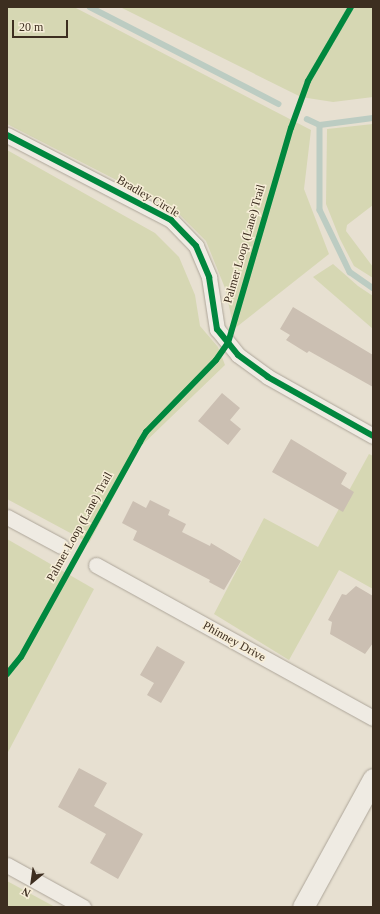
<!DOCTYPE html>
<html>
<head>
<meta charset="utf-8">
<style>
  body { margin:0 }
  #map { position:relative; width:380px; height:914px; overflow:hidden; background:#e7e0d1; font-family:"Times New Roman",serif }
  div>[style] { position:absolute }
  [style*='--x'] { left:calc(var(--x)*1px); top:calc(var(--y)*1px); width:calc(var(--w)*1px); rotate:calc(var(--a)*1deg) }
  .green>* { inset:0; background:#d6d7b3 }
  .stream>* { height:5.5px; margin:-2.75px; padding:0 2.75px; transform-origin:2.75px; border-radius:2.75px; background:#bcccc2 }
  .building>* { inset:0; background:#cbbfb2 }
  .roads { filter:drop-shadow(0 0 1px #ada599) drop-shadow(0 0 1px #ada599) }
  .minor>* { height:15px; margin:-7.5px; padding:0 7.5px; transform-origin:7.5px; border-radius:7.5px; background:#efebe3 }
  .secondary>* { height:21px; margin:-10.5px; padding:0 10.5px; transform-origin:10.5px; border-radius:10.5px; background:#efebe3 }
  .cycleway>* { height:6px; margin:-3px; padding:0 3px; transform-origin:3px; border-radius:3px; background:#00873e }
  span { translate:-50% -50%; white-space:nowrap; text-align:center; line-height:1.15; -webkit-text-stroke:3px #f7eed8; paint-order:stroke }
  .street-label { font-size:12px; color:#3d2e20 }
  .frame { position:absolute; inset:0; border:8px solid #3d2e20; pointer-events:none }
  .north { position:absolute; left:12px; top:862px; width:40px; height:40px; -webkit-text-stroke:3px #f7eed8; paint-order:stroke; rotate:209deg; font-size:11px; font-weight:700; line-height:16px; text-align:center; color:#3d2e20 }
  .north::after { content:''; display:block; margin:auto; width:14px; height:18px; background:#3d2e20; clip-path:polygon(50% 0,100% 100%,50% 72%,0 100%) }
  .scale { position:absolute; left:12px; top:20px; width:56px; height:18px; box-sizing:border-box; border:2px solid #3d2e20; border-top:0; padding-left:5px; font-size:12px; line-height:14px; white-space:nowrap; color:#3d2e20; -webkit-text-stroke:3px #f7eed8; paint-order:stroke }
</style>
</head>
<body>
<div id="map">
  <div class="green">
    <div style="clip-path:polygon(7px 7px,74px 7px,311px 130px,304px 189px,329px 254px,234px 329px,225px 288px,206px 241px,175px 210px,7px 124px)"></div>
    <div style="clip-path:polygon(120px 7px,373px 7px,373px 97px,333px 102px,301px 97px)"></div>
    <div style="clip-path:polygon(373px 124px,373px 205px,347px 225px,346px 231px,373px 267px,373px 278px,354px 266px,340px 239px,326px 204px,327px 129px)"></div>
    <div style="clip-path:polygon(7px 150px,155px 233px,179px 257px,195px 295px,200px 326px,218px 347px,225px 365px,140px 447px,89px 543px,7px 499px)"></div>
    <div style="clip-path:polygon(333px 264px,358px 286px,373px 296px,373px 329px,313px 277px)"></div>
    <div style="clip-path:polygon(369px 454px,373px 456px,373px 589px,339px 570px,289px 660px,214px 614px,264px 518px,318px 547px)"></div>
    <div style="clip-path:polygon(7px 539px,94px 589px,7px 754px)"></div>
    <div style="clip-path:polygon(7px 881px,55px 907px,7px 907px)"></div>
  </div>
  <div class="stream">
    <div style="--x:90;--y:7;--w:212;--a:27.2"></div>
    <div style="--x:307;--y:119;--w:14;--a:25"></div>
    <div style="--x:320;--y:125;--w:53;--a:-7.5"></div>
    <div style="--x:320;--y:125;--w:85;--a:90"></div>
    <div style="--x:320;--y:210;--w:69;--a:64.2"></div>
    <div style="--x:350;--y:272;--w:28;--a:35"></div>
  </div>
  <div class="building">
    <div style="clip-path:polygon(293px 307px,373px 355px,373px 387px,309px 351px,307px 353px,286px 340px,290px 335px,280px 329px)"></div>
    <div style="clip-path:polygon(222px 393px,240px 408px,230px 420px,241px 429px,228px 445px,198px 421px)"></div>
    <div style="clip-path:polygon(291px 439px,347px 473px,341px 484px,354px 492px,343px 512px,272px 472px)"></div>
    <div style="clip-path:polygon(150px 500px,170px 510px,168px 515px,186px 524px,182px 532px,210px 546px,211px 543px,241px 561px,224px 590px,209px 582px,210px 580px,133px 540px,137px 531px,122px 523px,133px 501px,146px 508px)"></div>
    <div style="clip-path:polygon(356px 586px,373px 596px,373px 643px,365px 654px,330px 634px,332px 622px,328px 620px,342px 594px,346px 595px)"></div>
    <div style="clip-path:polygon(157px 646px,185px 662px,161px 703px,147px 695px,154px 683px,140px 675px)"></div>
    <div style="clip-path:polygon(79px 768px,107px 783px,94px 806px,143px 834px,118px 879px,90px 863px,106px 834px,58px 807px)"></div>
  </div>
  <div class="roads">
    <div class="minor">
      <div style="--x:7;--y:135;--w:185;--a:27.4"></div>
      <div style="--x:171;--y:220;--w:36;--a:46"></div>
      <div style="--x:196;--y:246;--w:34;--a:67"></div>
      <div style="--x:209;--y:277;--w:53;--a:81.3"></div>
      <div style="--x:217;--y:329;--w:33;--a:51"></div>
      <div style="--x:238;--y:355;--w:37;--a:36"></div>
      <div style="--x:268;--y:377;--w:120;--a:29.3"></div>
      <div style="--x:7;--y:517;--w:61;--a:28.2"></div>
      <div style="--x:96;--y:565;--w:316;--a:28.9"></div>
      <div style="--x:7;--y:865;--w:87;--a:28.9"></div>
    </div>
    <div class="secondary">
      <div style="--x:303;--y:907;--w:146;--a:-61.3"></div>
    </div>
  </div>
  <div class="cycleway">
    <div style="--x:7;--y:135;--w:185;--a:27.4"></div>
    <div style="--x:171;--y:220;--w:36;--a:46"></div>
    <div style="--x:196;--y:246;--w:34;--a:67"></div>
    <div style="--x:209;--y:277;--w:53;--a:81.3"></div>
    <div style="--x:217;--y:329;--w:33;--a:51"></div>
    <div style="--x:238;--y:355;--w:37;--a:36"></div>
    <div style="--x:268;--y:377;--w:120;--a:29.3"></div>
    <div style="--x:7;--y:674;--w:22;--a:-51"></div>
    <div style="--x:21;--y:657;--w:246;--a:-61"></div>
    <div style="--x:140;--y:442;--w:12;--a:-59"></div>
    <div style="--x:146;--y:432;--w:100;--a:-45.8"></div>
    <div style="--x:216;--y:360;--w:21;--a:-55"></div>
    <div style="--x:228;--y:343;--w:224;--a:-73.7"></div>
    <div style="--x:291;--y:128;--w:50;--a:-70.1"></div>
    <div style="--x:308;--y:81;--w:86;--a:-59.8"></div>
  </div>
  <div class="street-label">
    <span style="left:148px;top:197px;rotate:30deg">Bradley Circle</span>
    <span style="left:245px;top:244px;rotate:-74deg">Palmer Loop (Lane) Trail</span>
    <span style="left:80px;top:527px;rotate:-61deg">Palmer Loop (Lane) Trail</span>
    <span style="left:234px;top:642px;rotate:29deg">Phinney Drive</span>
  </div>
  <div class="frame"></div>
  <div class="north">N</div>
  <div class="scale">20 m</div>
</div>
</body>
</html>
